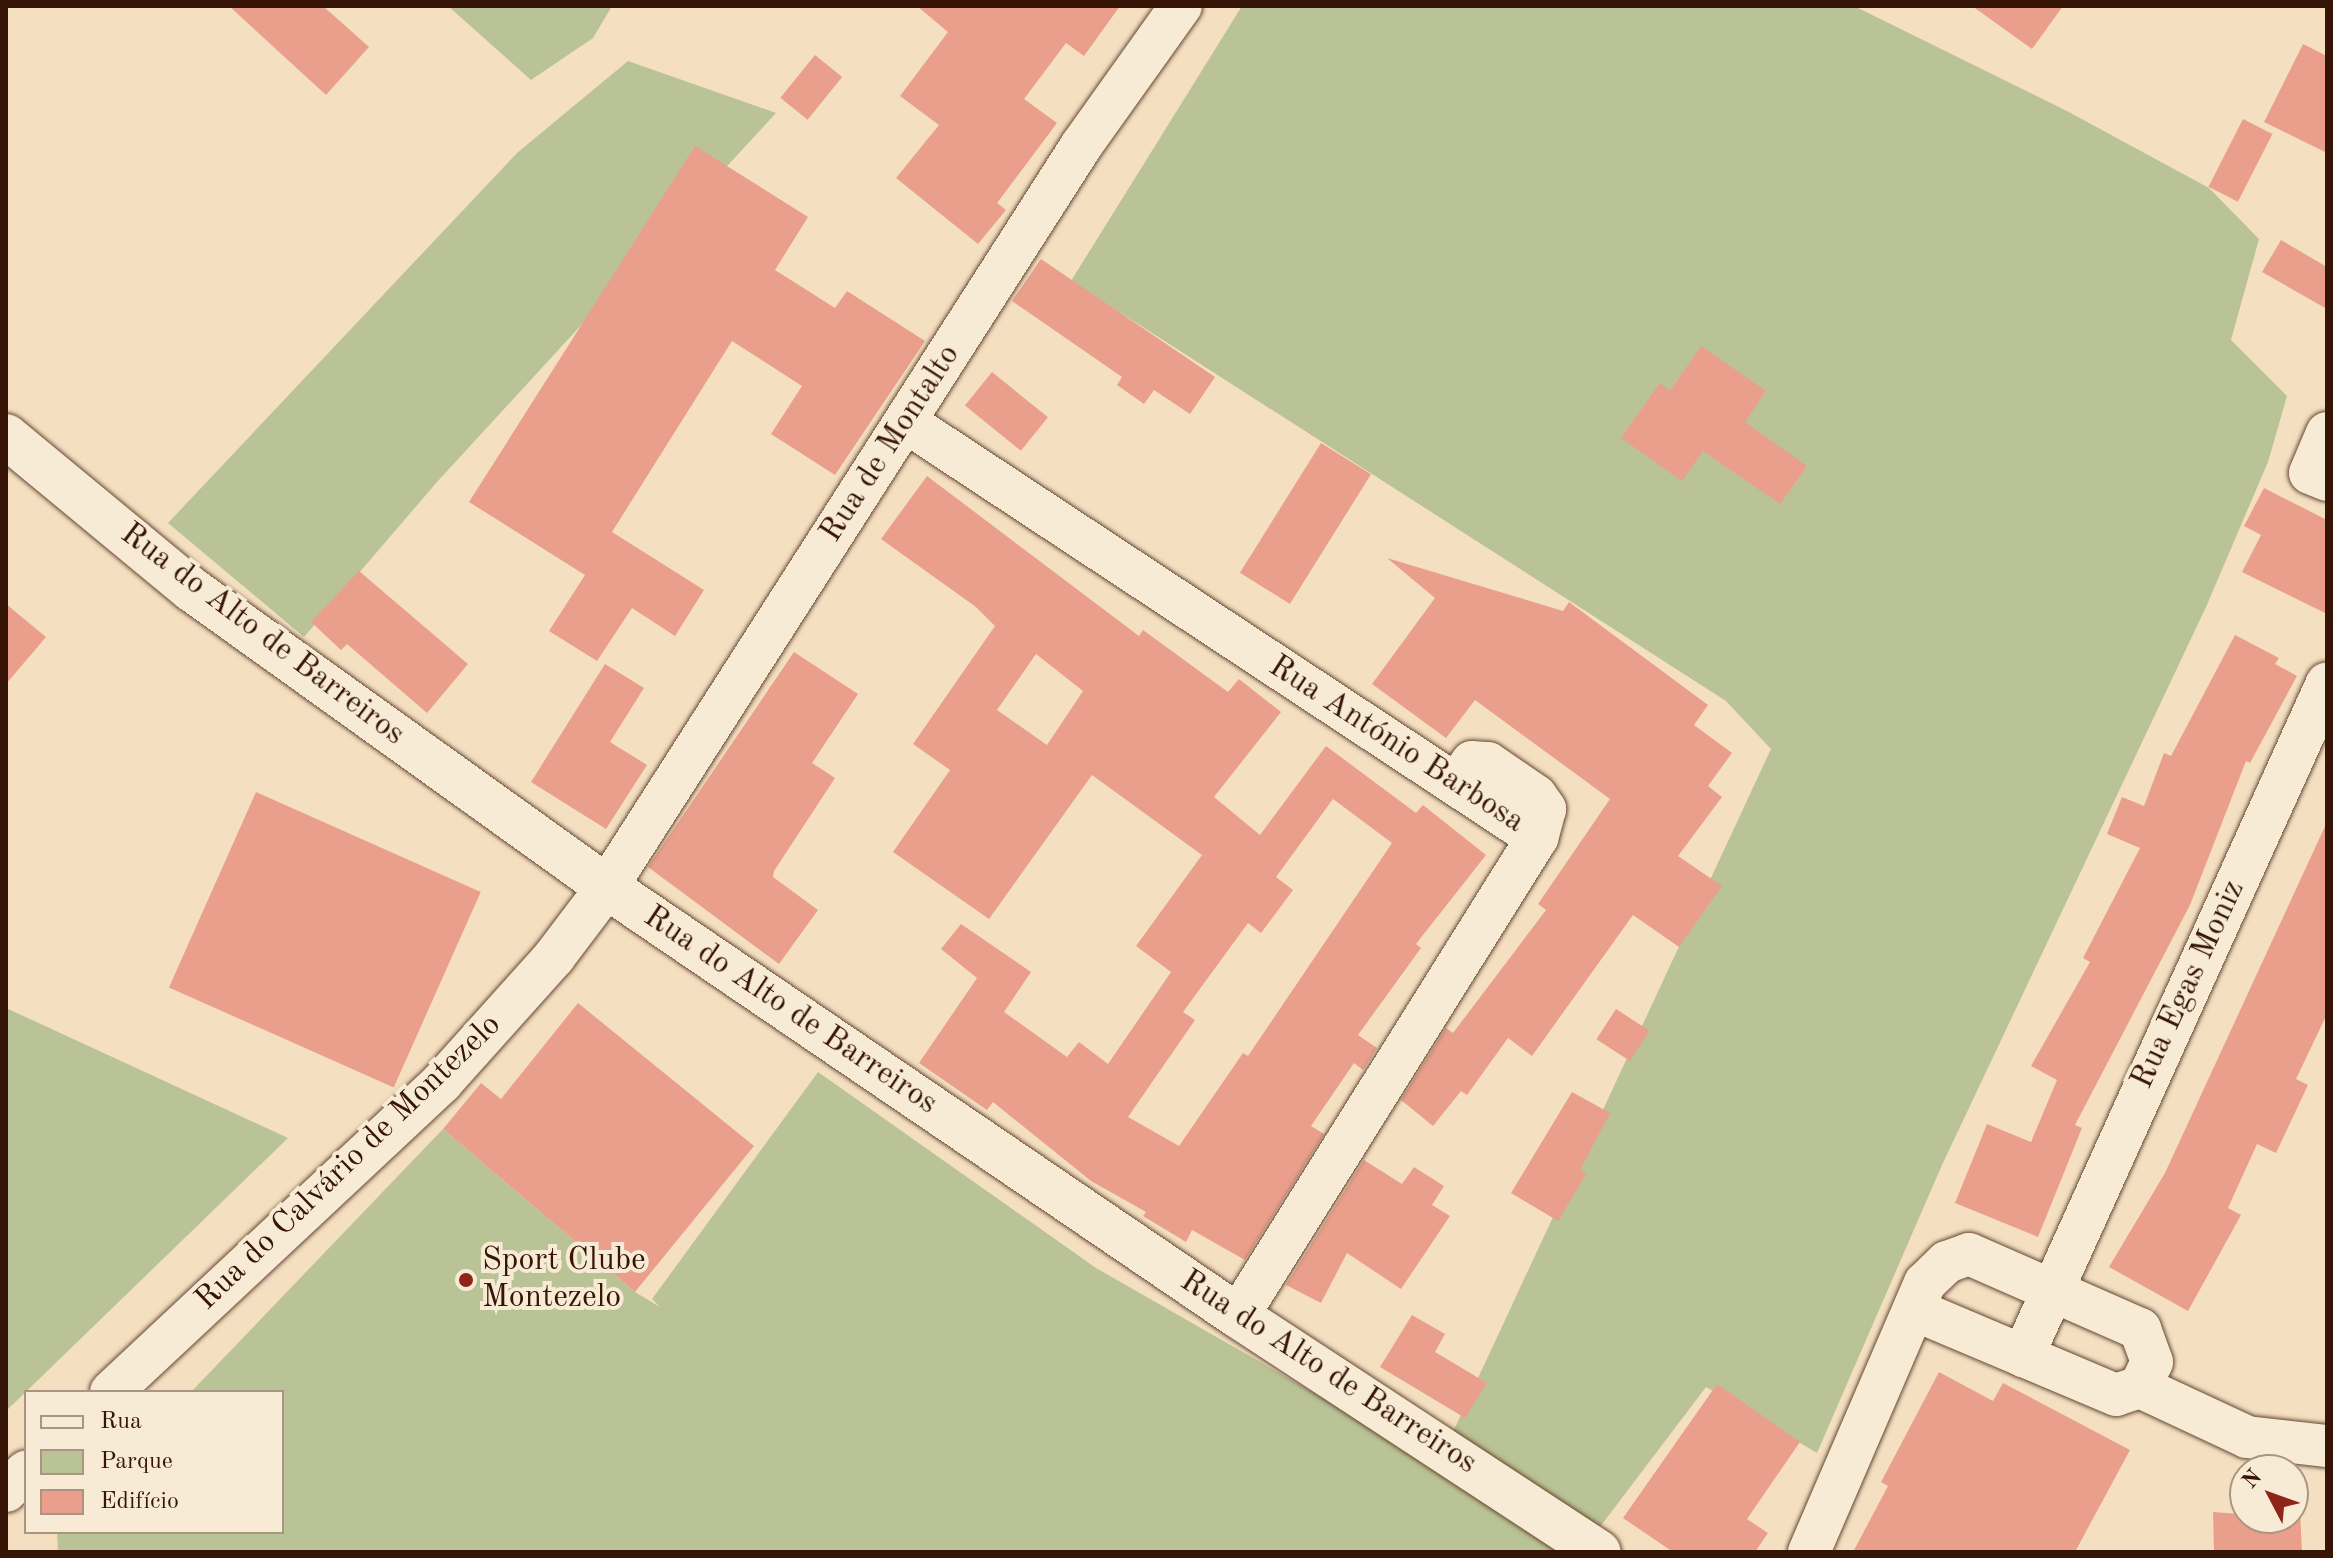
<!DOCTYPE html>
<html>
<head>
<meta charset="utf-8">
<style>
  body { margin:0 }
  #map { position:relative; width:2333px; height:1558px; overflow:hidden; background:#f4e0c0; font-family:"Old Standard TT",serif }
  div>[style] { position:absolute }
  [style*='--x'] { left:calc(var(--x)*1px); top:calc(var(--y)*1px); width:calc(var(--w)*1px); rotate:calc(var(--a)*1deg) }
  .green>* { inset:0; background:#b9c395 }
  .building>* { inset:0; background:#ea9f8c; transform-origin:0 0 }
  .roads { filter:drop-shadow(0 0 2px #664734) drop-shadow(0 0 2px #664734) }
  .street>* { height:42px; margin:-21px; padding:0 21px; transform-origin:21px; border-radius:21px; background:#f8ebd6 }
  .secondary>* { height:44px; margin:-22px; padding:0 22px; transform-origin:22px; border-radius:22px; background:#f8ebd6 }
  .dots>* { width:22px; height:22px; translate:-50% -50%; box-sizing:border-box; border:4px solid #f8ebd6; border-radius:50% }
  span { translate:-50% -50%; white-space:nowrap; text-align:center; line-height:1.15; -webkit-text-stroke:8px #f8ebd6; paint-order:stroke }
  .street-label { font-size:32px; color:#361406 }
  .poi-label { font-size:32px; color:#361406 }
  .left { translate:0 -50%; text-align:left }
  .frame { position:absolute; inset:0; border:8px solid #361406; pointer-events:none }
  .legend { position:absolute; left:24px; top:1390px; width:260px; height:144px; box-sizing:border-box; background:#f8ebd6; border:2px solid #aa9583; margin:0; padding:10px 14px; list-style:none; font-size:24px; color:#361406 }
  .legend li { display:flex; align-items:center; gap:16px; height:40px }
  .legend b { width:40px; border:2px solid #aa9583 }
  .north { position:absolute; left:2229px; top:1454px; width:80px; height:80px; box-sizing:border-box; background:#f8ebd6; border:2px solid #aa9583; border-radius:50%; rotate:311deg; font-size:22px; font-weight:700; line-height:32px; text-align:center; color:#361406 }
  .north::after { content:''; display:block; margin:auto; width:28px; height:36px; background:#8f2418; clip-path:polygon(50% 0,100% 100%,50% 72%,0 100%) }
</style>
</head>
<body>
<div id="map">
  <div class="green">
    <div style="clip-path:polygon(448px 6px,612px 6px,593px 38px,531px 80px)"></div>
    <div style="clip-path:polygon(1242px 6px,1854px 6px,2067px 111px,2209px 188px,2259px 239px,2231px 340px,2287px 396px,2268px 462px,2206px 607px,1942px 1165px,1817px 1453px,1706px 1387px,1581px 1552px,58px 1552px,57px 1532px,282px 1532px,282px 1392px,191px 1392px,443px 1129px,635px 1292px,660px 1307px,652px 1299px,818px 1072px,1096px 1268px,1438px 1464px,1771px 749px,1726px 701px,1071px 281px)"></div>
    <div style="clip-path:polygon(628px 61px,776px 113px,437px 482px,304px 637px,168px 523px,517px 153px)"></div>
    <div style="clip-path:polygon(6px 1008px,288px 1138px,6px 1411px)"></div>
  </div>
  <div class="building">
    <div style="clip-path:polygon(229px 6px,323px 6px,369px 47px,326px 95px)"></div>
    <div style="clip-path:polygon(917px 6px,1120px 6px,1084px 56px,1066px 43px,1024px 99px,1057px 123px,997px 203px,1006px 210px,978px 244px,896px 178px,939px 125px,900px 96px,948px 32px)"></div>
    <div style="clip-path:polygon(1972px 6px,2063px 6px,2032px 49px)"></div>
    <div style="clip-path:polygon(2303px 44px,2327px 56px,2327px 153px,2264px 122px)"></div>
    <div style="left:815px;top:55px;width:35px;height:55px;rotate:39deg"></div>
    <div style="left:2243px;top:119px;width:33px;height:76px;rotate:27deg"></div>
    <div style="clip-path:polygon(695px 146px,808px 217px,775px 270px,835px 308px,847px 291px,925px 341px,835px 475px,771px 434px,802px 386px,732px 341px,612px 532px,704px 590px,675px 636px,632px 608px,597px 661px,549px 631px,585px 575px,469px 502px)"></div>
    <div style="clip-path:polygon(2281px 240px,2327px 267px,2327px 309px,2262px 272px)"></div>
    <div style="clip-path:polygon(1041px 259px,1215px 377px,1190px 414px,1154px 390px,1144px 404px,1117px 385px,1122px 377px,1012px 301px)"></div>
    <div style="clip-path:polygon(1701px 346px,1766px 391px,1745px 422px,1807px 466px,1780px 504px,1703px 451px,1682px 481px,1621px 438px,1660px 383px,1670px 391px)"></div>
    <div style="left:992px;top:372px;width:72px;height:43px;rotate:39deg"></div>
    <div style="left:1321px;top:443px;width:59px;height:153px;rotate:32deg"></div>
    <div style="clip-path:polygon(evenodd,927px 476px,1139px 636px,1143px 630px,1228px 692px,1239px 679px,1281px 712px,1214px 797px,1260px 835px,1326px 746px,1416px 813px,1423px 805px,1486px 855px,1416px 944px,1421px 948px,1358px 1035px,1377px 1048px,1363px 1070px,1354px 1063px,1311px 1126px,1324px 1134px,1245px 1260px,1192px 1230px,1186px 1242px,1143px 1216px,1146px 1212px,1091px 1181px,993px 1102px,987px 1110px,919px 1063px,977px 978px,941px 949px,961px 924px,1031px 972px,1004px 1012px,1067px 1057px,1079px 1042px,1108px 1064px,1171px 972px,1136px 946px,1202px 855px,1092px 775px,989px 919px,893px 852px,950px 770px,913px 744px,995px 626px,976px 607px,881px 539px,927px 476px,1036px 654px,1083px 691px,1047px 745px,997px 710px,1036px 654px,927px 476px,1333px 799px,1392px 843px,1248px 1056px,1243px 1053px,1179px 1146px,1128px 1117px,1195px 1020px,1183px 1012px,1248px 923px,1261px 933px,1293px 890px,1276px 877px,1333px 799px)"></div>
    <div style="clip-path:polygon(2264px 488px,2327px 520px,2327px 614px,2242px 572px,2261px 535px,2244px 526px)"></div>
    <div style="clip-path:polygon(1387px 558px,1563px 611px,1569px 602px,1708px 705px,1694px 725px,1732px 753px,1708px 786px,1722px 797px,1678px 856px,1722px 886px,1679px 947px,1633px 915px,1532px 1056px,1508px 1038px,1467px 1095px,1461px 1091px,1433px 1126px,1401px 1100px,1446px 1028px,1453px 1033px,1546px 910px,1538px 904px,1610px 799px,1475px 700px,1446px 738px,1372px 684px,1435px 598px)"></div>
    <div style="clip-path:polygon(359px 571px,468px 664px,427px 713px,347px 644px,341px 650px,311px 622px)"></div>
    <div style="clip-path:polygon(6px 604px,46px 637px,6px 684px)"></div>
    <div style="clip-path:polygon(2235px 635px,2279px 658px,2275px 664px,2297px 676px,2250px 763px,2246px 761px,2190px 905px,2075px 1125px,2082px 1128px,2038px 1237px,1955px 1203px,1987px 1124px,2031px 1142px,2057px 1080px,2031px 1066px,2090px 962px,2083px 958px,2140px 848px,2107px 834px,2122px 797px,2144px 806px,2164px 753px,2171px 756px)"></div>
    <div style="clip-path:polygon(794px 652px,858px 694px,812px 763px,835px 778px,774px 871px,773px 877px,818px 910px,779px 964px,648px 867px)"></div>
    <div style="clip-path:polygon(605px 664px,644px 688px,610px 742px,647px 765px,606px 829px,531px 782px)"></div>
    <div style="left:256px;top:792px;width:246px;height:214px;rotate:24deg"></div>
    <div style="clip-path:polygon(2327px 822px,2327px 1014px,2296px 1079px,2308px 1085px,2276px 1153px,2257px 1144px,2228px 1208px,2241px 1215px,2188px 1311px,2109px 1267px,2165px 1173px)"></div>
    <div style="clip-path:polygon(578px 1003px,754px 1146px,635px 1292px,443px 1129px,481px 1083px,501px 1099px)"></div>
    <div style="left:1616px;top:1009px;width:40px;height:36px;rotate:33deg"></div>
    <div style="clip-path:polygon(1572px 1092px,1610px 1113px,1580px 1170px,1586px 1174px,1558px 1221px,1511px 1193px)"></div>
    <div style="clip-path:polygon(1364px 1160px,1402px 1184px,1414px 1167px,1444px 1186px,1432px 1205px,1450px 1216px,1401px 1289px,1347px 1253px,1321px 1303px,1286px 1285px)"></div>
    <div style="clip-path:polygon(1412px 1315px,1445px 1334px,1435px 1352px,1487px 1383px,1465px 1418px,1380px 1367px)"></div>
    <div style="clip-path:polygon(1939px 1372px,1993px 1401px,2003px 1383px,2130px 1450px,2075px 1552px,1853px 1552px,1888px 1486px,1881px 1482px)"></div>
    <div style="clip-path:polygon(1717px 1384px,1800px 1442px,1747px 1519px,1768px 1533px,1755px 1552px,1673px 1552px,1623px 1518px)"></div>
    <div style="clip-path:polygon(2300px 1509px,2302px 1552px,2214px 1552px,2213px 1512px,2293px 1518px,2293px 1510px)"></div>
  </div>
  <div class="roads">
    <div class="street">
      <div style="--x:906;--y:422;--w:756;--a:33.4"></div>
      <div style="--x:1537;--y:838;--w:564;--a:122.03"></div>
      <div style="--x:2327;--y:433;--w:43;--a:113"></div>
      <div style="--x:2310;--y:473;--w:18;--a:22"></div>
      <div style="--x:1456;--y:784;--w:27;--a:-54"></div>
      <div style="--x:1472;--y:762;--w:16;--a:4"></div>
      <div style="--x:1488;--y:763;--w:58;--a:34.5"></div>
      <div style="--x:1536;--y:796;--w:16;--a:55"></div>
      <div style="--x:1545;--y:809;--w:30;--a:105"></div>
      <div style="--x:2023;--y:1356;--w:738;--a:-65.69"></div>
      <div style="--x:2140;--y:1387;--w:118;--a:25"></div>
      <div style="--x:2247;--y:1437;--w:81;--a:6.4"></div>
      <div style="--x:111;--y:1392;--w:453;--a:-43.1"></div>
      <div style="--x:442;--y:1082;--w:168;--a:-48.1"></div>
      <div style="--x:554;--y:957;--w:88;--a:-52.9"></div>
      <div style="--x:607;--y:887;--w:880;--a:-57.39"></div>
      <div style="--x:1081;--y:146;--w:172;--a:-54.5"></div>
      <div style="--x:6;--y:1491;--w:28;--a:-44"></div>
      <div style="--x:1809;--y:1552;--w:293;--a:-66.7"></div>
      <div style="--x:1925;--y:1283;--w:30;--a:-44"></div>
      <div style="--x:1947;--y:1262;--w:23;--a:-20"></div>
      <div style="--x:1969;--y:1254;--w:187;--a:23.7"></div>
      <div style="--x:2140;--y:1329;--w:35;--a:70"></div>
      <div style="--x:2152;--y:1362;--w:28;--a:116"></div>
      <div style="--x:2140;--y:1387;--w:25;--a:162"></div>
      <div style="--x:2116;--y:1395;--w:218;--a:-157.1"></div>
    </div>
    <div class="secondary">
      <div style="--x:6;--y:436;--w:240;--a:39.6"></div>
      <div style="--x:191;--y:589;--w:512;--a:35.62"></div>
      <div style="--x:607;--y:887;--w:763;--a:34.21"></div>
      <div style="--x:1238;--y:1316;--w:431;--a:33.2"></div>
    </div>
  </div>
  <div class="dots">
    <div style="left:466px;top:1280px;background:#8f2418"></div>
  </div>
  <div class="street-label">
    <span style="left:891px;top:444px;rotate:-57deg">Rua de Montalto</span>
    <span style="left:262px;top:635px;rotate:37deg">Rua do Alto de Barreiros</span>
    <span style="left:1396px;top:745px;rotate:33deg">Rua António Barbosa</span>
    <span style="left:2189px;top:985px;rotate:-65deg">Rua Egas Moniz</span>
    <span style="left:790px;top:1011px;rotate:34deg">Rua do Alto de Barreiros</span>
    <span style="left:349px;top:1163px;rotate:-44deg">Rua do Calvário de Montezelo</span>
    <span style="left:1328px;top:1373px;rotate:33deg">Rua do Alto de Barreiros</span>
  </div>
  <div class="poi-label">
    <span class="left" style="left:482px;top:1280px">Sport Clube<br>Montezelo</span>
  </div>
  <div class="frame"></div>
  <ul class="legend">
  <li><b style="height:10px;background:#f8ebd6"></b>Rua</li>
  <li><b style="height:22px;background:#b9c395"></b>Parque</li>
  <li><b style="height:22px;background:#ea9f8c"></b>Edifício</li>
  </ul>
  <div class="north">N</div>
</div>
</body>
</html>
